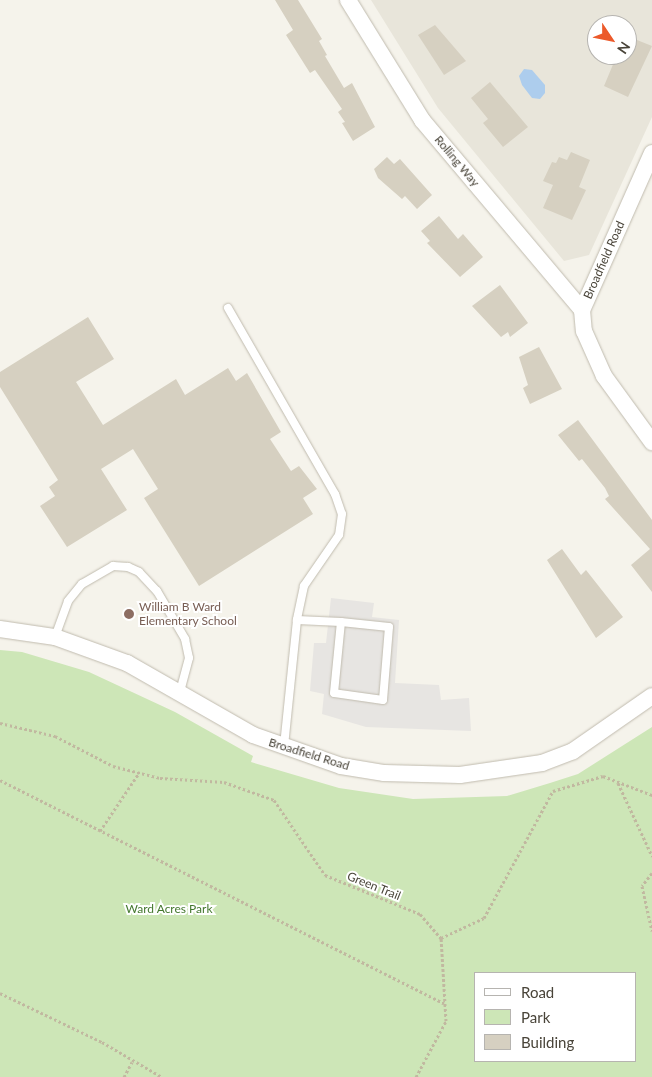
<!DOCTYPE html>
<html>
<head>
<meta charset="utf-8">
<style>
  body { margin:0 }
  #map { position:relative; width:652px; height:1077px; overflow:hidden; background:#f5f3eb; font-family:Lato,sans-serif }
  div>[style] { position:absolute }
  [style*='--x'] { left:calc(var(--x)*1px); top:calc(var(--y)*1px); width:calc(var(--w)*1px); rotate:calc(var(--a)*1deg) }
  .residential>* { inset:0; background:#e8e5da }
  .green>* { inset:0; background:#cde6b7 }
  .parking>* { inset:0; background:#e7e5e2 }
  .water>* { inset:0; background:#adcded }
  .building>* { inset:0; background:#d6d0c1 }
  .path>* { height:3px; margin-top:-1.5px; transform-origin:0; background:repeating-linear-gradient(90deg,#c1b8a0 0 2.5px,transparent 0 5px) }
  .roads { filter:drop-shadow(0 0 1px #c0bbae) drop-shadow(0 0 1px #c0bbae) }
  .service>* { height:8px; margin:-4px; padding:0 4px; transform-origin:4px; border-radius:4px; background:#fff }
  .minor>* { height:16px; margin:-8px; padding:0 8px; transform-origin:8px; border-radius:8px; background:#fff }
  .dots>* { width:14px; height:14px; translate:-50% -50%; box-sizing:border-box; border:2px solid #fff; border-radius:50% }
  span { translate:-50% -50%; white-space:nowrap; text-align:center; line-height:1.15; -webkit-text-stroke:4px #fff; paint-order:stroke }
  .street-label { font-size:12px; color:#494439 }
  .education-label { font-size:12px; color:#785e54 }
  .left { translate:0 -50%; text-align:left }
  .park-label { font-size:12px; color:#44782f }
  .legend { position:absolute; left:474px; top:972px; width:162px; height:90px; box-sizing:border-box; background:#fff; border:1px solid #b6b4b0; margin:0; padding:6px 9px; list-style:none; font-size:15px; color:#494439 }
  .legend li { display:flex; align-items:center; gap:10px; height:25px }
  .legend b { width:25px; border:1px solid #b6b4b0 }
  .north { position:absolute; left:587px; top:15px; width:50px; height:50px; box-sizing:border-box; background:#fff; border:1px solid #b6b4b0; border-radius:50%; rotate:124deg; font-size:14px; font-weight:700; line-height:20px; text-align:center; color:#494439 }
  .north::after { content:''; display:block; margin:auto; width:18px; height:22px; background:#ec5a2b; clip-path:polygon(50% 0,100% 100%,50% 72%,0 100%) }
</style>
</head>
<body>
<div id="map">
  <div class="residential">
    <div style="clip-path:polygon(evenodd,371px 0,652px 0,652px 117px,589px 255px,564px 261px,438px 108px,371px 0,597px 25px,627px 25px,627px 55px,597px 55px,597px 25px)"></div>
  </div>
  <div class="green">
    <div style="clip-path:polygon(evenodd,0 650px,22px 652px,89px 672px,175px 712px,253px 756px,251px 762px,339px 788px,413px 799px,507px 796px,550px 783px,578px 774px,652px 727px,652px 1077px,0 1077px,0 650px,476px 973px,636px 973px,636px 1061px,476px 1061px,476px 973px)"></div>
  </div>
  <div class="parking">
    <div style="clip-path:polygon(331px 598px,374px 603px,372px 617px,399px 620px,395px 683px,439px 685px,441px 700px,469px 698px,471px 731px,366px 727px,322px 714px,324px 694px,310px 691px,314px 643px,326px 643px)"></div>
  </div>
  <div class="water">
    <div style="clip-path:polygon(524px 69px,532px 70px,545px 85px,545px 93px,540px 99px,532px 98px,522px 85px,519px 76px)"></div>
  </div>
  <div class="building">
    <div style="clip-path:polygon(275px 0,298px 0,322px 39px,319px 41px,327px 55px,325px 56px,344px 88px,352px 83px,375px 127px,353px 141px,342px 123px,345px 122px,338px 112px,342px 109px,315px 70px,310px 73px,286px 35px,293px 30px)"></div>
    <div style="clip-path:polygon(435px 25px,466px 61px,444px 75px,418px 35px)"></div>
    <div style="clip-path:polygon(627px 36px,652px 46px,628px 97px,604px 86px,617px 55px,627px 55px)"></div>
    <div style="clip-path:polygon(490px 82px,528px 127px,503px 147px,483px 123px,488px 119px,471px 98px)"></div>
    <div style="clip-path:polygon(571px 152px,590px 160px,579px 187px,586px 190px,572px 220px,543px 208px,553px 185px,543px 181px,552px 162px,556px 163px,559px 157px,567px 160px)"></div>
    <div style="clip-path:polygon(387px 157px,394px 164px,400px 159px,432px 195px,417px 209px,405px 196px,402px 199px,378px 178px,374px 169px)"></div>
    <div style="clip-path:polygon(439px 216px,458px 239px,463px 234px,483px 257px,460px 277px,427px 243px,430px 241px,421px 231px)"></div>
    <div style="clip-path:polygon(500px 285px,528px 323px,510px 337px,508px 332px,501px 337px,472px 306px)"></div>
    <div style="clip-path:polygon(88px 317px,114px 359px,76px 382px,103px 425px,176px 379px,185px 395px,228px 368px,236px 381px,247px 373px,281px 432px,270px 439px,291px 471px,299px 466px,317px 489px,303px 498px,313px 514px,199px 586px,144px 498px,158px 489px,133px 449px,101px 469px,127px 510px,67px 547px,40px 506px,55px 496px,49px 487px,58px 480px,0 387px,0 372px)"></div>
    <div style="clip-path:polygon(539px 347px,562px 389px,530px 404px,523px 388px,528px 385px,519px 357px)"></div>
    <div style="clip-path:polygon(578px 420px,652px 520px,652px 592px,631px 565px,650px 549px,605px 499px,609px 496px,605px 488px,582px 459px,579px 461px,558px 435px)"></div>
    <div style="clip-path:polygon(562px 549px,581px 575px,586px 570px,623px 617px,596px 638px,547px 560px)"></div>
  </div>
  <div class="path">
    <div style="--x:0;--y:723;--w:57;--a:13.3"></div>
    <div style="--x:55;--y:736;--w:65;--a:27.3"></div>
    <div style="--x:113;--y:766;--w:49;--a:14.3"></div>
    <div style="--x:160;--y:778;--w:64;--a:3.6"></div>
    <div style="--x:224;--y:782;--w:53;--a:19.8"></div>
    <div style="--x:274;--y:800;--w:91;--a:55.8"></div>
    <div style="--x:325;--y:875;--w:103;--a:22.3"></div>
    <div style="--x:420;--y:914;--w:32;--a:49"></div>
    <div style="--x:441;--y:938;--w:47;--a:-24.9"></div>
    <div style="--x:484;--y:918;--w:145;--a:-61.5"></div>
    <div style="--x:553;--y:791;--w:52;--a:-16.7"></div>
    <div style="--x:603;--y:776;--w:53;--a:21.2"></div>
    <div style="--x:0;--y:780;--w:497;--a:26.7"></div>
    <div style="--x:618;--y:783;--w:81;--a:65"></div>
    <div style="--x:100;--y:831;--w:70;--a:-56.1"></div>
    <div style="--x:652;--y:873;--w:16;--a:128"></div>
    <div style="--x:642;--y:886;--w:46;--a:77.5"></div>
    <div style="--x:0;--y:993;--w:113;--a:25.7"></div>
    <div style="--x:102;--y:1042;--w:69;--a:30.3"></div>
    <div style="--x:124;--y:1077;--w:17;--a:-62"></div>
    <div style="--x:416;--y:1077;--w:64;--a:-61.8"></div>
    <div style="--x:446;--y:1021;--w:83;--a:-93.4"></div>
  </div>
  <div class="roads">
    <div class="service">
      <div style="--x:228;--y:308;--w:215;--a:60.1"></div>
      <div style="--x:335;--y:494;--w:21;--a:71"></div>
      <div style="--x:342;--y:514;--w:21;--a:98"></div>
      <div style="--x:339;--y:535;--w:62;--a:124.5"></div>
      <div style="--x:304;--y:586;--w:35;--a:102"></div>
      <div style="--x:55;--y:637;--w:38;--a:-70"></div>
      <div style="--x:68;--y:601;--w:22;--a:-51"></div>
      <div style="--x:82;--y:584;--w:36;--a:-30"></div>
      <div style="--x:113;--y:566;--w:15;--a:4"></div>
      <div style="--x:128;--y:567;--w:12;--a:24"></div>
      <div style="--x:139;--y:572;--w:26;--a:47"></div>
      <div style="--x:157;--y:591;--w:56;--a:59.7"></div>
      <div style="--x:185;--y:639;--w:19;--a:78"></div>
      <div style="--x:189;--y:658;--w:34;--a:105"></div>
      <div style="--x:284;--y:746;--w:127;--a:-84.1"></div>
      <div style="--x:297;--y:620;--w:44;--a:2.6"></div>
      <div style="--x:341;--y:622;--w:48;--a:5.9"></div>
      <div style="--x:389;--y:627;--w:73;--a:94.7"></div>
      <div style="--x:383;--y:700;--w:49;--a:-171.9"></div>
      <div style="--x:334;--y:693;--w:71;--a:-84.4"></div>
    </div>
    <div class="minor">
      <div style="--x:348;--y:0;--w:141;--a:58.3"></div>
      <div style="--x:422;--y:120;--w:248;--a:49.9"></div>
      <div style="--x:652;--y:153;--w:172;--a:114"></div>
      <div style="--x:582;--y:310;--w:21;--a:85"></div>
      <div style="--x:584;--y:331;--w:49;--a:66"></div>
      <div style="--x:604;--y:376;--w:82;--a:54"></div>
      <div style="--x:0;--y:629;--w:56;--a:8.3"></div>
      <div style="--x:55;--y:637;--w:77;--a:19.9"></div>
      <div style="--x:127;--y:663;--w:145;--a:29.7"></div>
      <div style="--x:253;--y:735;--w:93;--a:19.4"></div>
      <div style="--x:341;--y:766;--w:44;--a:9.2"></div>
      <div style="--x:384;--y:773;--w:76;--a:1.5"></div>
      <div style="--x:460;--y:775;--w:83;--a:-8.3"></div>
      <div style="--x:542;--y:763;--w:33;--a:-21"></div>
      <div style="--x:573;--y:751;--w:96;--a:-34.8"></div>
    </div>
  </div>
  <div class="dots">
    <div style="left:129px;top:614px;background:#8d6e63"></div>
  </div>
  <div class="street-label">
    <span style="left:457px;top:161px;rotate:50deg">Rolling Way</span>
    <span style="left:604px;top:260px;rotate:-66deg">Broadfield Road</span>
    <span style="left:309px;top:754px;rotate:17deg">Broadfield Road</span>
    <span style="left:374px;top:886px;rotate:22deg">Green Trail</span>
  </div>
  <div class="education-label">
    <span class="left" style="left:139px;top:614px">William B Ward<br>Elementary School</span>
  </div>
  <div class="park-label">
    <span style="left:169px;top:909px">Ward Acres Park</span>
  </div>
  <ul class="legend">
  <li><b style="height:6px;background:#fff"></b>Road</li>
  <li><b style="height:14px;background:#cde6b7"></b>Park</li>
  <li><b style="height:14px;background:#d6d0c1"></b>Building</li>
  </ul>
  <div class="north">N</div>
</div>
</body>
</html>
